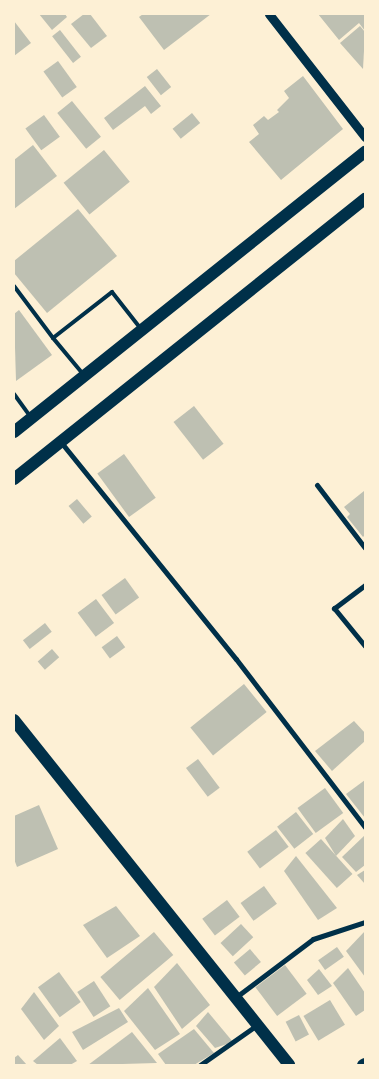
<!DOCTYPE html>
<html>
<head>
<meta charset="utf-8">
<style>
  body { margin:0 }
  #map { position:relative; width:379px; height:1079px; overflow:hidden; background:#fdf0d5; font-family:"Exo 2",sans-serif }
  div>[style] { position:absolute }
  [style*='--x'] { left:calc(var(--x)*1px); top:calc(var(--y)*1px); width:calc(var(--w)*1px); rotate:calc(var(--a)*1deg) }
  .building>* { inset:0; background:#bec0b2; transform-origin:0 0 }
  .service>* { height:4px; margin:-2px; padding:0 2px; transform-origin:2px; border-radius:2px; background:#003049 }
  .minor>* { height:5px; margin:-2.5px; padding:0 2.5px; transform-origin:2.5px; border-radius:2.5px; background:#003049 }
  .tertiary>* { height:9px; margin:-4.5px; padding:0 4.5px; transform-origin:4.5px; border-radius:4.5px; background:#003049 }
  .primary>* { height:12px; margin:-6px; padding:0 6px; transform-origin:6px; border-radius:6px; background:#003049 }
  span { translate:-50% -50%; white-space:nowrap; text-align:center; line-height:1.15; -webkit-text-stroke:5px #fdf0d5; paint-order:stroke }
  .frame { position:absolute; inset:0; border:15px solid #fdf0d5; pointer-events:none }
</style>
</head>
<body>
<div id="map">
  <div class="building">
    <div style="clip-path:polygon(39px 14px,65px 14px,67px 17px,52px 30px)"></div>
    <div style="clip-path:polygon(84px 14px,90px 14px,107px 36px,91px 48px,71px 24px)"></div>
    <div style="clip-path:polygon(143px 14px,211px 14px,164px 50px,139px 17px)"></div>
    <div style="clip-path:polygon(318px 14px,365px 14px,365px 31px,359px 23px,339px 40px)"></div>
    <div style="clip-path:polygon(14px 21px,31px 43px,14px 56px)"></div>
    <div style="clip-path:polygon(360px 26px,365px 32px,363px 69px,340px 43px)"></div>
    <div style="left:60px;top:30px;width:34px;height:10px;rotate:52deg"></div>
    <div style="left:58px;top:61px;width:32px;height:18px;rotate:54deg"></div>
    <div style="left:157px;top:69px;width:23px;height:13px;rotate:52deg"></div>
    <div style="clip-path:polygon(303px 76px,343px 129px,281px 180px,249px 142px,259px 134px,253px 125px,264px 116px,268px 120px,279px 112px,277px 110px,289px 98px,284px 91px)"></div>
    <div style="clip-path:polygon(145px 86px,161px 106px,151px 114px,145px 106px,113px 130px,104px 118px)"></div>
    <div style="left:72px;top:101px;width:46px;height:19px;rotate:51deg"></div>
    <div style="left:192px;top:113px;width:13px;height:25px;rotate:51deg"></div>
    <div style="left:44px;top:115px;width:27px;height:23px;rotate:54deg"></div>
    <div style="clip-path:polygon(33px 145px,57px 176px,14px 209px,14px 160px)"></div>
    <div style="left:104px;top:150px;width:41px;height:52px;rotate:51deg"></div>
    <div style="clip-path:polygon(78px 209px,117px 256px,47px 313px,14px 273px,14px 261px)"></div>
    <div style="clip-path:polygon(19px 310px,52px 355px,16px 381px,14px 314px)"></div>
    <div style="left:194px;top:406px;width:48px;height:26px;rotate:52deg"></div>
    <div style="left:124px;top:454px;width:54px;height:33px;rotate:54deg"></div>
    <div style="clip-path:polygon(364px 491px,365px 535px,363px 537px,347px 517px,350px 514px,344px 507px)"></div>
    <div style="left:77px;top:499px;width:23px;height:11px;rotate:50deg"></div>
    <div style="left:125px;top:578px;width:24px;height:29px;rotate:54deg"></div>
    <div style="left:96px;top:599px;width:30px;height:23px;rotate:53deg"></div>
    <div style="left:45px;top:623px;width:11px;height:28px;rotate:52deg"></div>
    <div style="left:117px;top:636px;width:14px;height:19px;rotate:54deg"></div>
    <div style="left:52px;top:649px;width:11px;height:19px;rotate:49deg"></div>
    <div style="left:244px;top:684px;width:36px;height:69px;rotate:51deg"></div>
    <div style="clip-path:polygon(354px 721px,365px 733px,365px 741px,332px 771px,315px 751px)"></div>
    <div style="left:198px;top:759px;width:36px;height:15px;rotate:53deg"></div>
    <div style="clip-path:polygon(365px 780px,365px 818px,346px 794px)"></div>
    <div style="left:325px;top:788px;width:31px;height:34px;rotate:54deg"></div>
    <div style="clip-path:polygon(39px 805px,58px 849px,17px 867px,14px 859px,14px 816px)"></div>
    <div style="left:296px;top:812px;width:28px;height:24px;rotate:52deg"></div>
    <div style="clip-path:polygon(343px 819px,355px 836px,336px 856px,325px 838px)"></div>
    <div style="left:276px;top:830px;width:21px;height:36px;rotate:53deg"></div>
    <div style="clip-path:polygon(365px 835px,365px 865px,356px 872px,342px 857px)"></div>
    <div style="left:321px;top:839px;width:47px;height:21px;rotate:48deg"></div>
    <div style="clip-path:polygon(296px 856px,337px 908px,318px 920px,284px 871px)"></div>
    <div style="clip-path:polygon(365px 870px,365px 884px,357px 875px)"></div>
    <div style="left:264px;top:886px;width:22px;height:29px;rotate:54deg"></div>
    <div style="left:227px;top:900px;width:21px;height:31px;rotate:53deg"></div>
    <div style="clip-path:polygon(116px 906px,140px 936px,107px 958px,83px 925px)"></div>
    <div style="left:241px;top:924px;width:18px;height:28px;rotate:47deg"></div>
    <div style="clip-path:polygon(365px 931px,365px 977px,346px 951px)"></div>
    <div style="left:154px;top:932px;width:30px;height:70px;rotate:50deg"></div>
    <div style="left:337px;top:947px;width:12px;height:23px;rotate:55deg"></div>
    <div style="left:250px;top:949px;width:17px;height:21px;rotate:50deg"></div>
    <div style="clip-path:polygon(177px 963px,210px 1005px,182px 1029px,154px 987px)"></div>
    <div style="left:285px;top:965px;width:36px;height:37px;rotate:53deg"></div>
    <div style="clip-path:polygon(348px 968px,365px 993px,365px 1010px,356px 1016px,333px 983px)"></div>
    <div style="clip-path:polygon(319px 969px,332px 986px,318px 995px,307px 980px)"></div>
    <div style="left:59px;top:972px;width:37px;height:26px;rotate:54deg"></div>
    <div style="left:94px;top:981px;width:30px;height:20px;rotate:57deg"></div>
    <div style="clip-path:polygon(148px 988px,180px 1034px,155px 1050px,124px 1011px)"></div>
    <div style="clip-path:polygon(34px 992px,59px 1026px,44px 1040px,21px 1009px)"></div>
    <div style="left:330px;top:1000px;width:29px;height:31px;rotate:59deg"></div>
    <div style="clip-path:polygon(119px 1008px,128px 1022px,83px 1050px,72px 1032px)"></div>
    <div style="clip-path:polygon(208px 1012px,233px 1042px,215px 1048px,196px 1026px)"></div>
    <div style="left:299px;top:1015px;width:22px;height:15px;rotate:63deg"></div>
    <div style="clip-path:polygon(194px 1029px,214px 1053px,194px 1065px,166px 1065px,158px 1054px)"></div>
    <div style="clip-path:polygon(132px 1032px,157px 1063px,88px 1065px)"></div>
    <div style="clip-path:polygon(60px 1038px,77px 1061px,70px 1065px,38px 1065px,33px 1061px)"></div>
    <div style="clip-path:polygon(18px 1055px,27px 1065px,14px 1065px,14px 1058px)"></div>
  </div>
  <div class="service">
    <div style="--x:14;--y:286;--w:65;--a:53.1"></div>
    <div style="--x:83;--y:374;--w:47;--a:-129.8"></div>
    <div style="--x:53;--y:338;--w:75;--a:-37.9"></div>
    <div style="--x:112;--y:292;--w:47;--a:51.9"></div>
    <div style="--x:14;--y:394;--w:27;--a:54"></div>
  </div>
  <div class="minor">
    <div style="--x:60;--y:441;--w:280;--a:51.1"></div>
    <div style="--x:236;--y:659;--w:212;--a:52.5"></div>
    <div style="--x:317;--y:485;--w:79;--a:52.7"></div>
    <div style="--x:365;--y:585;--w:39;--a:143"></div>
    <div style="--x:334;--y:608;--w:49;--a:50.8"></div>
    <div style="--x:236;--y:997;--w:96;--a:-37"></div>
    <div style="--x:313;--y:939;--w:55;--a:-18.1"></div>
    <div style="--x:200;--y:1065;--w:70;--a:-35.1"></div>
  </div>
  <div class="tertiary">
    <div style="--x:269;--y:14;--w:156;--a:52"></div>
  </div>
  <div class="primary">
    <div style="--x:14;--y:432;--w:449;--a:-38.6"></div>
    <div style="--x:14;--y:479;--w:449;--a:-38.6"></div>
    <div style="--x:14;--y:720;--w:441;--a:51.4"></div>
    <div style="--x:363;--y:1065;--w:2;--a:-27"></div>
  </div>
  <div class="frame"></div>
</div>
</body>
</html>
